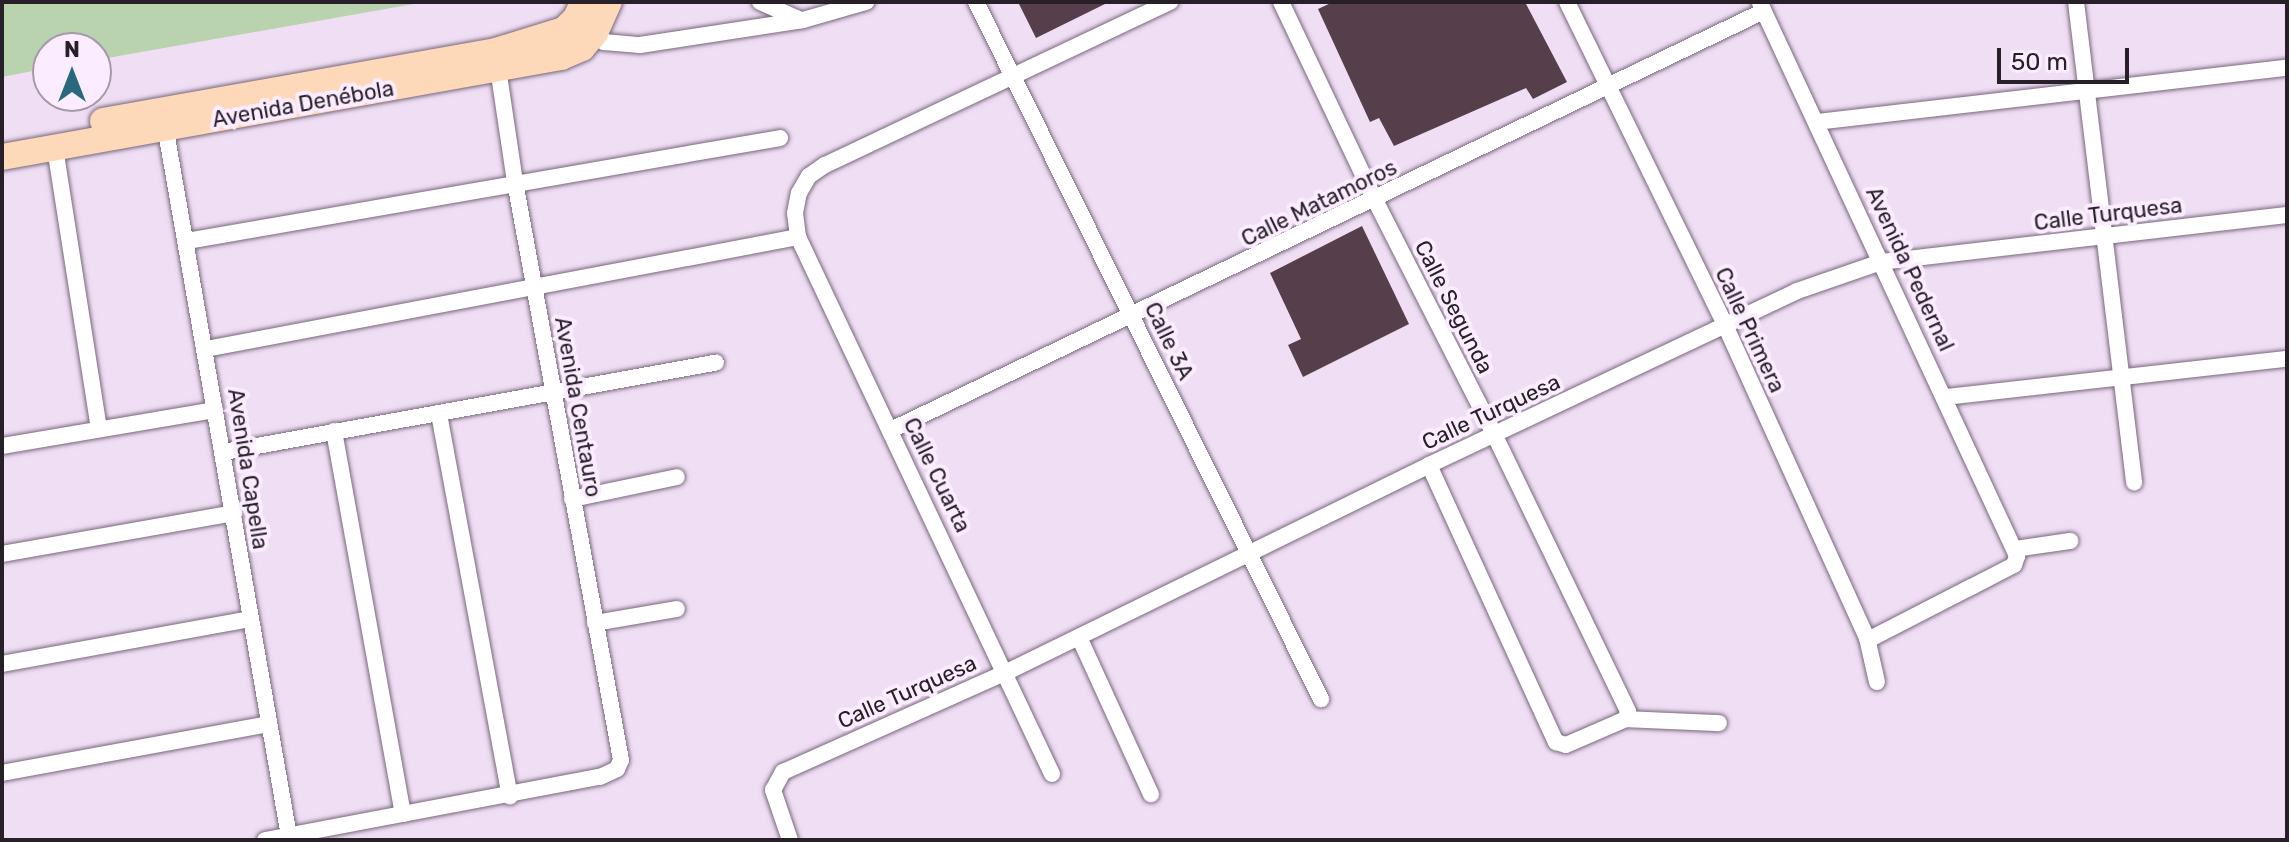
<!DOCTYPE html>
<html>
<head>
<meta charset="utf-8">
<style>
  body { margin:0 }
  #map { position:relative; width:2289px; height:842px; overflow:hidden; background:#f0def5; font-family:Rubik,sans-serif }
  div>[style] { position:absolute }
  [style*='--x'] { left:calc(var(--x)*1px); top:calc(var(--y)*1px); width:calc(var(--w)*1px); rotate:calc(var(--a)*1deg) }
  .green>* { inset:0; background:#b9d3af }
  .building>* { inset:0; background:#563f4b }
  .roads { filter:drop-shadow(0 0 2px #77687c) drop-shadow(0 0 2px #77687c) }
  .street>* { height:16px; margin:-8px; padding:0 8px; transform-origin:8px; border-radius:8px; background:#fff }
  .primary>* { height:26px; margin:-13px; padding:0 13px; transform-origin:13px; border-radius:13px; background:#fed9b9 }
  span { translate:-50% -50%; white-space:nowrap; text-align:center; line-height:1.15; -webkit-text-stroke:8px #fbecff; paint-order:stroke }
  .street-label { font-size:22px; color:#272028 }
  .frame { position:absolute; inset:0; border:4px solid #272028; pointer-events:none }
  .north { position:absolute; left:32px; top:32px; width:80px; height:80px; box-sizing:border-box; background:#fbecff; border:2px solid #a69aa9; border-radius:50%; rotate:0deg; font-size:22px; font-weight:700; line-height:32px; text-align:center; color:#272028 }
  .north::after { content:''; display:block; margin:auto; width:28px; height:36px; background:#2a687e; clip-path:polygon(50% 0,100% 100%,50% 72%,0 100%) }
  .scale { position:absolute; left:1997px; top:48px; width:132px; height:36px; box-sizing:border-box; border:4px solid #272028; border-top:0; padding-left:10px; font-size:24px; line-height:28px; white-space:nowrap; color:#272028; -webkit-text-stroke:6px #fbecff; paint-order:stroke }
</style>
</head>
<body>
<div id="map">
  <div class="green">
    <div style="clip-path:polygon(2px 2px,425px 2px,96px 60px,96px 48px,48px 48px,48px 68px,2px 77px)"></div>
  </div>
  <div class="building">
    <div style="clip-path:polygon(1018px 2px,1109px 2px,1036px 38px)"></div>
    <div style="clip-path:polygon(1333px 2px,1525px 2px,1567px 82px,1533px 99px,1526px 88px,1394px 146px,1379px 118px,1370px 122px,1318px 9px)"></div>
    <div style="clip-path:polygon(1362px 226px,1409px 324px,1303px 377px,1288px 345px,1301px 339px,1270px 273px)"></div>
  </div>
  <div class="roads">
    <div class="street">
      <div style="--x:760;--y:2;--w:45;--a:23.7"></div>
      <div style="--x:976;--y:2;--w:778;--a:63.67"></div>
      <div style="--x:1281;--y:2;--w:219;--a:64.6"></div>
      <div style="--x:1375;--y:200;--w:265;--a:63"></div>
      <div style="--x:1495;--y:436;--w:305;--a:64.2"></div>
      <div style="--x:1628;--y:711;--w:8;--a:104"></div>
      <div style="--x:1567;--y:2;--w:360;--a:63.9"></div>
      <div style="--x:1725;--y:325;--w:344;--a:65.6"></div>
      <div style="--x:1867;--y:638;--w:45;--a:77.2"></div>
      <div style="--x:2076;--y:2;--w:484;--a:83.1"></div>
      <div style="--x:1760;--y:3;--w:610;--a:65.07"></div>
      <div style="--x:2017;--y:556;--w:9;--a:108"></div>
      <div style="--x:2014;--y:565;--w:160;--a:152.8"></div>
      <div style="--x:1872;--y:638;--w:5;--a:180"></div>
      <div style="--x:595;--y:33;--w:13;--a:45"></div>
      <div style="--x:604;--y:42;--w:36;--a:5"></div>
      <div style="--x:640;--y:45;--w:165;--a:-8.7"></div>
      <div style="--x:803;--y:20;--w:66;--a:-15.9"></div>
      <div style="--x:164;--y:120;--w:727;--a:80.1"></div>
      <div style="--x:1817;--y:122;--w:473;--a:-6.6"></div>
      <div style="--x:55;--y:148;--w:284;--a:81.1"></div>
      <div style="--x:187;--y:241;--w:602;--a:-9.85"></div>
      <div style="--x:206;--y:349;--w:603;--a:-10.71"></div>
      <div style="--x:1946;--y:397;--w:343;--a:-6.4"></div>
      <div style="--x:439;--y:414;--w:389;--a:79.5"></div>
      <div style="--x:891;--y:430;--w:968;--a:-25.64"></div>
      <div style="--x:334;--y:431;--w:389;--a:79.8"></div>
      <div style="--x:2;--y:446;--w:216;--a:-9.6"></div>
      <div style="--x:224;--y:452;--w:500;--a:-10.3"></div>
      <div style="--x:1429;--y:465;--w:305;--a:65.4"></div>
      <div style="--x:1556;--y:742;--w:10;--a:17"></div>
      <div style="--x:1566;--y:745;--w:65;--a:-23.4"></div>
      <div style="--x:572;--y:499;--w:107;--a:-11.8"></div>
      <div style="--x:2015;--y:549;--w:56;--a:-8.3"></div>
      <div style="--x:2;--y:554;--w:236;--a:-10"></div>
      <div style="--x:595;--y:623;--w:83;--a:-9.7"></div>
      <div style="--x:1079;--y:637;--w:173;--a:65.4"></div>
      <div style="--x:2;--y:664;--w:252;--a:-10.3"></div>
      <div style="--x:1626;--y:719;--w:93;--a:2.5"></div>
      <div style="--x:2;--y:773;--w:271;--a:-10.4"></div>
      <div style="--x:1052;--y:774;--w:594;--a:-115.31"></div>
      <div style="--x:798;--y:237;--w:24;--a:-97"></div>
      <div style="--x:795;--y:213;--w:20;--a:-79"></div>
      <div style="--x:799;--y:193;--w:20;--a:-60"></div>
      <div style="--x:809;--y:176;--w:19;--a:-35"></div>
      <div style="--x:825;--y:165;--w:382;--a:-25.3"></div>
      <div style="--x:265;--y:840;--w:341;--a:-10.7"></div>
      <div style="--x:600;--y:777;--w:19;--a:-25"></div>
      <div style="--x:617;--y:769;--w:10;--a:-66"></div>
      <div style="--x:621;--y:760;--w:588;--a:-100.39"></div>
      <div style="--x:515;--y:182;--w:122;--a:-98.5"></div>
      <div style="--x:790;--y:840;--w:53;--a:-108.8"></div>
      <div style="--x:773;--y:790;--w:21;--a:-61"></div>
      <div style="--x:783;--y:772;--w:245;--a:-24.1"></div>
      <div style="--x:1007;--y:672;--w:470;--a:-26.1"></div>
      <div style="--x:1429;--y:465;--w:407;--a:-25.3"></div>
      <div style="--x:1797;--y:291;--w:89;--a:-19"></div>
      <div style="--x:1881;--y:262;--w:409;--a:-6.6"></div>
    </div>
    <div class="primary">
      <div style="--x:103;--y:121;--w:399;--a:-10.1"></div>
      <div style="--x:496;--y:51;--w:71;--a:-17.2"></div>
      <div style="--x:564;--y:30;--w:17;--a:-45"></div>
      <div style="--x:576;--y:18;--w:17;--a:-66"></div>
      <div style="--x:2;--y:157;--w:568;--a:-10.14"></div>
      <div style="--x:561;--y:57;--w:23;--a:-23"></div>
      <div style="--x:582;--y:48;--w:20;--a:-49"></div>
      <div style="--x:595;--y:33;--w:34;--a:-66"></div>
    </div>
  </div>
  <div class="street-label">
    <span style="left:303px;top:104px;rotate:-10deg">Avenida Denébola</span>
    <span style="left:1319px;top:203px;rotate:-26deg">Calle Matamoros</span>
    <span style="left:2108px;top:214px;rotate:-7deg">Calle Turquesa</span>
    <span style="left:1910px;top:269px;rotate:65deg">Avenida Pedernal</span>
    <span style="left:1454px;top:307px;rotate:63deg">Calle Segunda</span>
    <span style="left:1750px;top:330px;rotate:65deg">Calle Primera</span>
    <span style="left:1169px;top:341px;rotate:64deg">Calle 3A</span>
    <span style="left:578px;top:407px;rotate:80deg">Avenida Centauro</span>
    <span style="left:1491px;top:412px;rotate:-25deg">Calle Turquesa</span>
    <span style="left:248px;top:469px;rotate:81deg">Avenida Capella</span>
    <span style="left:937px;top:475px;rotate:64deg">Calle Cuarta</span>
    <span style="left:907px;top:692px;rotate:-24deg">Calle Turquesa</span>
  </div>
  <div class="frame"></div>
  <div class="north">N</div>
  <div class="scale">50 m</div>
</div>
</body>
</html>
